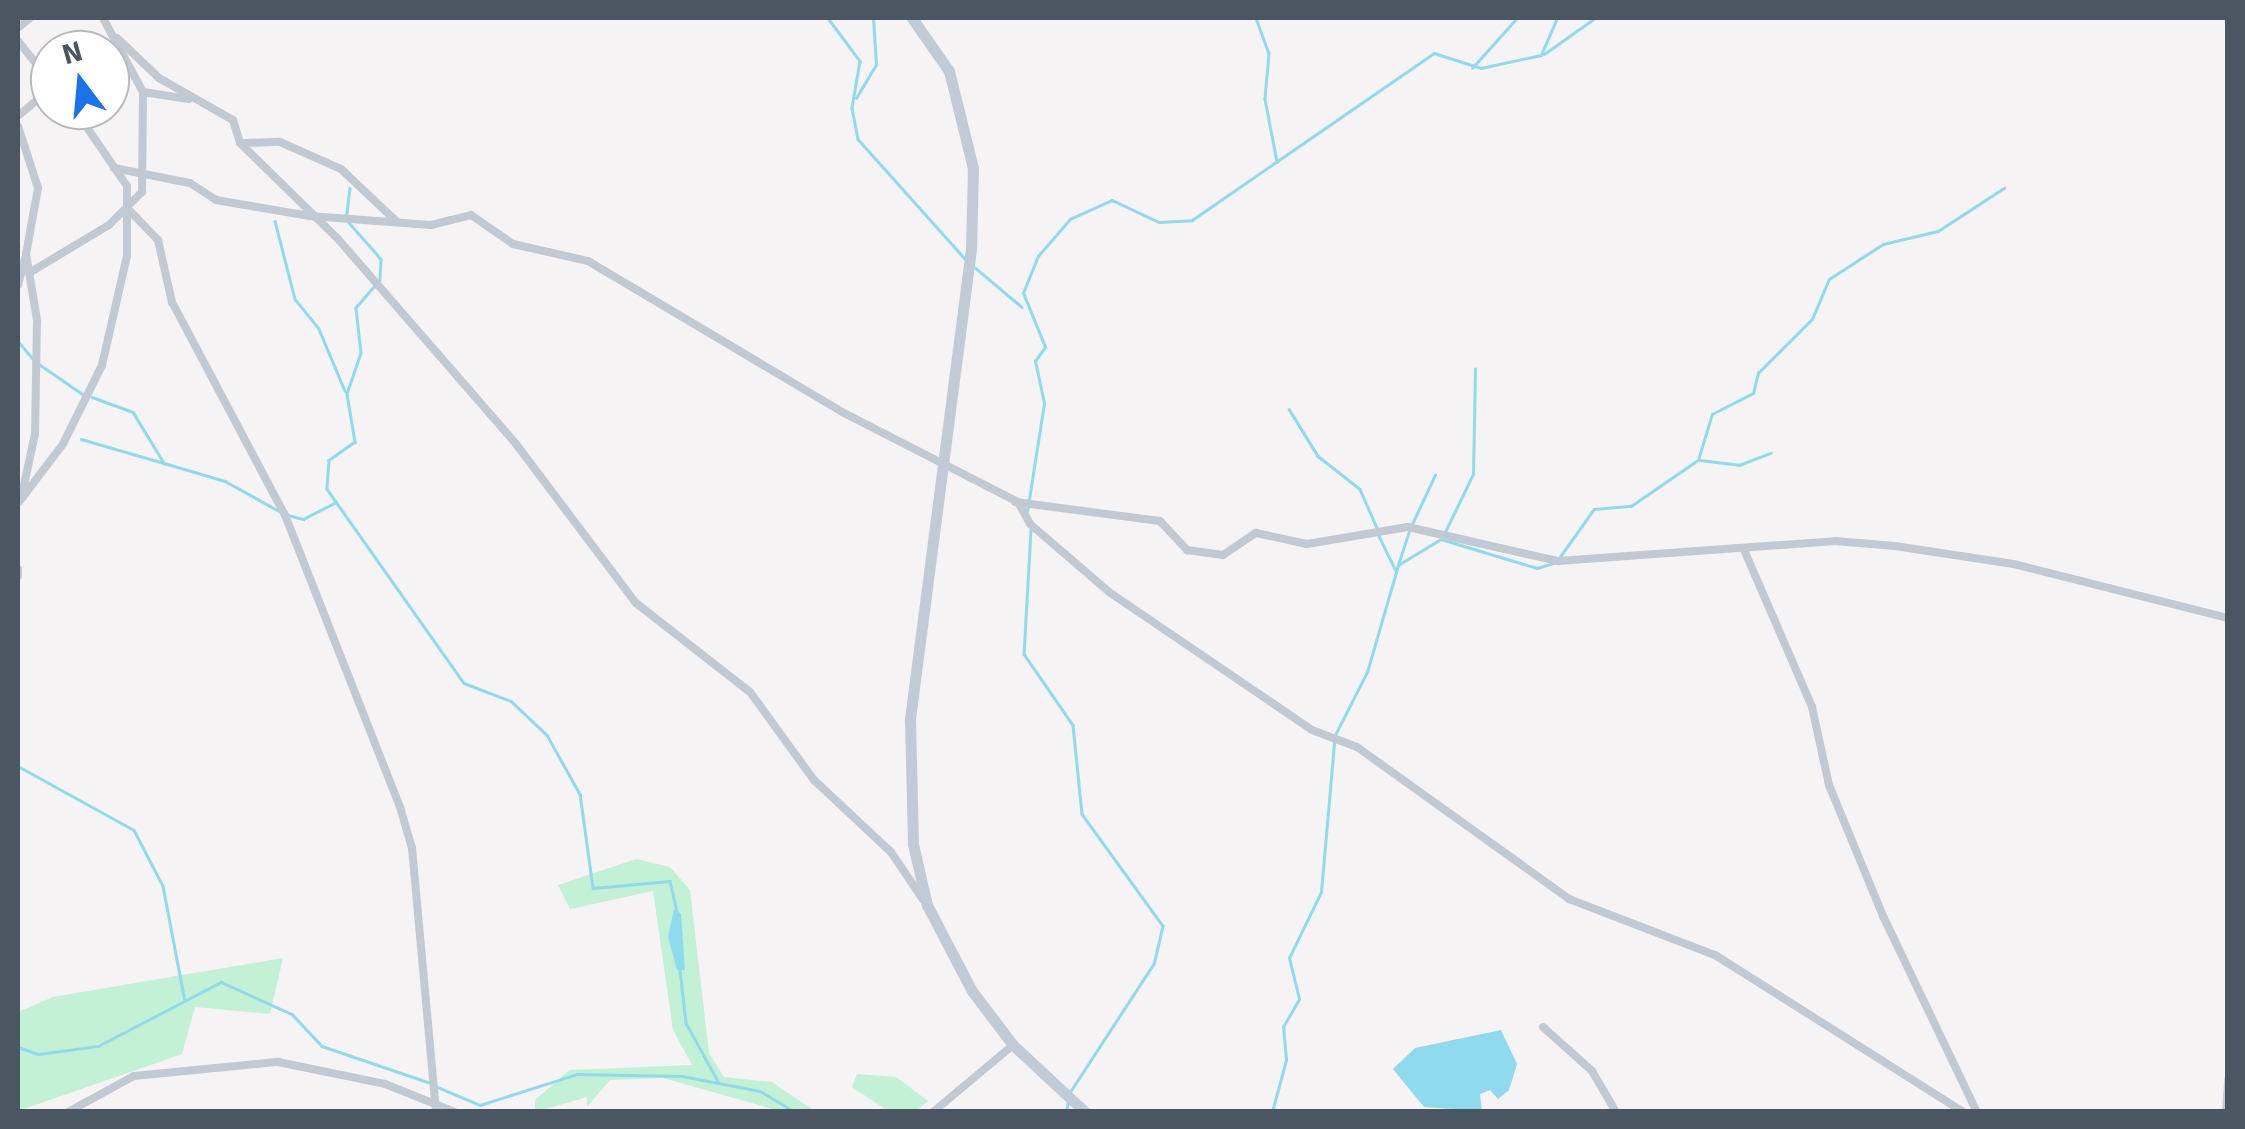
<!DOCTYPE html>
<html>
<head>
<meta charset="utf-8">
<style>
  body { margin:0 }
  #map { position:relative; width:2245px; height:1129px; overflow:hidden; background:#f5f3f3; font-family:Signika,sans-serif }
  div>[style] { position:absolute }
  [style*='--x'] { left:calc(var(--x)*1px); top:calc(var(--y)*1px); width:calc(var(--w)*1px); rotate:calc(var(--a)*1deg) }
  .green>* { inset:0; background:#c3f1d5 }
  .water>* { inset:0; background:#90daee }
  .stream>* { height:2.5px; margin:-1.25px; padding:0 1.25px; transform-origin:1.25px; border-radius:1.25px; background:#90daee }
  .street>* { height:8px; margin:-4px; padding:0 4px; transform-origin:4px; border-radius:4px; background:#c1cad2 }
  .secondary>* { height:11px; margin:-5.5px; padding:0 5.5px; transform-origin:5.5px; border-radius:5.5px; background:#c1cbd6 }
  span { translate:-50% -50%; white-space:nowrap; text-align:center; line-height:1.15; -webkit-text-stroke:8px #fff; paint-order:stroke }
  .frame { position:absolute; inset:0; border:20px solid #4a5661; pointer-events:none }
  .north { position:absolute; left:30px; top:30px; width:100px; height:100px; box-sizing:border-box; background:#fff; border:2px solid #b7bbc0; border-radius:50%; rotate:344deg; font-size:28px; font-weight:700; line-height:40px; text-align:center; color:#4a5661 }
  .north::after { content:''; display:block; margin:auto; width:35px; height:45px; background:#1a73e8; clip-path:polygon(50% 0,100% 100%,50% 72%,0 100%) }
</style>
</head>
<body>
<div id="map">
  <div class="green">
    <div style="clip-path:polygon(636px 859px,670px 867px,690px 890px,709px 1053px,724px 1077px,772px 1082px,815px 1111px,780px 1111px,663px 1078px,610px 1080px,587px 1107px,587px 1097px,535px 1112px,535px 1100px,570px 1070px,692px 1065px,673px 1030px,653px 891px,570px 909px,558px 885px)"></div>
    <div style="clip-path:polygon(283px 958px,270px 1014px,195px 1007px,182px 1054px,18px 1111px,18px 1012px,53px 997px)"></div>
    <div style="clip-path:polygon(857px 1074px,896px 1077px,928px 1101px,916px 1111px,888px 1111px,852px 1087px)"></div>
  </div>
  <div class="water">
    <div style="clip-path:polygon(674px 909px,681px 914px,685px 970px,677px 970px,668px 937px)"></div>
    <div style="clip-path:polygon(1501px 1030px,1517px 1064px,1509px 1090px,1498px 1099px,1490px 1090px,1480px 1094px,1482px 1111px,1424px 1107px,1393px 1069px,1415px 1048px)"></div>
  </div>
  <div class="stream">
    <div style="--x:828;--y:18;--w:54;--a:53.3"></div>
    <div style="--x:860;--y:61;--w:48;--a:99.7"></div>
    <div style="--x:852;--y:108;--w:32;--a:79"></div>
    <div style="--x:858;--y:139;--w:162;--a:48.2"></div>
    <div style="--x:1256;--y:18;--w:37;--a:70"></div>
    <div style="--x:1269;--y:53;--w:46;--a:95"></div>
    <div style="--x:1265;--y:99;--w:64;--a:79.2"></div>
    <div style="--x:1544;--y:54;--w:62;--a:-35.2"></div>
    <div style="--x:1472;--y:68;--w:67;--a:-48"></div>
    <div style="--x:856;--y:98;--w:39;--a:-59"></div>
    <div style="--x:876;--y:65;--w:47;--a:-93.7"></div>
    <div style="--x:350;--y:188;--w:31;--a:97"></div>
    <div style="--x:346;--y:219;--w:53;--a:48.8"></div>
    <div style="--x:381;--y:259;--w:21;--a:93"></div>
    <div style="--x:275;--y:221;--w:81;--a:75.6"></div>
    <div style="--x:295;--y:299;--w:38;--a:51"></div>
    <div style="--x:319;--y:329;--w:67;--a:67.2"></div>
    <div style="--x:972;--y:265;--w:65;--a:40"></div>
    <div style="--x:375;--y:286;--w:29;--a:131"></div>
    <div style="--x:356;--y:308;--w:45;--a:83.7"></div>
    <div style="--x:361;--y:353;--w:43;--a:108.9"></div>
    <div style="--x:347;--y:394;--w:49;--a:80.5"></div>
    <div style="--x:355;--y:442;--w:32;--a:145"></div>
    <div style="--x:329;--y:460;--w:29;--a:94"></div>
    <div style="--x:327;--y:489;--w:237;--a:54.8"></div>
    <div style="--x:464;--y:683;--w:50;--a:21"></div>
    <div style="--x:511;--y:701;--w:50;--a:43.4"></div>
    <div style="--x:547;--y:735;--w:68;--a:60.8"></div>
    <div style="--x:580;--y:794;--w:95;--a:82.1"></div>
    <div style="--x:593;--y:888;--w:77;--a:-5.2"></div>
    <div style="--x:670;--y:881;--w:31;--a:77"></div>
    <div style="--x:18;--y:341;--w:23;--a:50"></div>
    <div style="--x:39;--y:364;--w:55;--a:34.6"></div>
    <div style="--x:92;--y:397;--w:44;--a:20.1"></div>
    <div style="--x:133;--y:412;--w:60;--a:58.7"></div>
    <div style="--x:164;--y:463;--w:64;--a:16.4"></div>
    <div style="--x:225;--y:481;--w:64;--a:29"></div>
    <div style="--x:1289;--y:409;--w:55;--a:58.3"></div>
    <div style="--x:1318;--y:456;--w:53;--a:38.2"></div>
    <div style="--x:1360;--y:489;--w:43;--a:66.4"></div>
    <div style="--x:81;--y:439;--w:86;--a:16.1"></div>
    <div style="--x:1700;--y:460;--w:39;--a:7"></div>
    <div style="--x:1739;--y:465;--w:34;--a:-21"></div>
    <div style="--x:1027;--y:512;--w:110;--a:-81.1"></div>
    <div style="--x:1044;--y:403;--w:43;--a:-102.1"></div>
    <div style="--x:1035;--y:361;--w:17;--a:-54"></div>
    <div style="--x:1045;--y:347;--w:58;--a:-112.2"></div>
    <div style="--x:1023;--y:293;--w:40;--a:-68"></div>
    <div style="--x:1038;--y:256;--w:49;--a:-49.1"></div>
    <div style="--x:1070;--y:219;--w:46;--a:-24.3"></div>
    <div style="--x:1112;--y:200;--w:52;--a:25.1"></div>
    <div style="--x:1159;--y:222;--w:33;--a:-3"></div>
    <div style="--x:1192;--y:220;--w:294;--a:-34.6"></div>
    <div style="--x:1434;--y:53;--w:49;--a:17.7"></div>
    <div style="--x:1481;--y:68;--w:61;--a:-12.2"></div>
    <div style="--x:1541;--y:55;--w:40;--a:-66.6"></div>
    <div style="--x:288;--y:515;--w:16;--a:15"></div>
    <div style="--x:303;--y:519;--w:37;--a:-27"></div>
    <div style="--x:1412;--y:524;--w:54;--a:-64.9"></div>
    <div style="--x:1031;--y:530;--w:124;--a:93.2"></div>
    <div style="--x:1024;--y:654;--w:86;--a:55.4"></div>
    <div style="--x:1073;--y:725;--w:89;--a:84.2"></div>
    <div style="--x:1082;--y:814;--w:138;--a:54.1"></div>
    <div style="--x:1163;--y:926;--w:39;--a:103"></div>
    <div style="--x:1154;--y:964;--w:154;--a:123.1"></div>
    <div style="--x:1444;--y:534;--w:67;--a:-64.2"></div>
    <div style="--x:1473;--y:474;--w:105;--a:-88.9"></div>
    <div style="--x:1379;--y:536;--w:37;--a:64"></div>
    <div style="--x:1559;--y:558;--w:60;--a:-54.5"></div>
    <div style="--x:1594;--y:509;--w:37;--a:-5"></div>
    <div style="--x:1631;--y:506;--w:81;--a:-34.5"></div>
    <div style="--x:1698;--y:460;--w:48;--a:-73.1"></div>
    <div style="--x:1712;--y:414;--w:46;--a:-27.1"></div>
    <div style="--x:1753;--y:393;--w:21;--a:-76"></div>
    <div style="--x:1758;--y:373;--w:76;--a:-45"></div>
    <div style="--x:1812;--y:319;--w:43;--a:-67"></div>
    <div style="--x:1829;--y:279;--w:64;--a:-32.9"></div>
    <div style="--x:1883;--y:244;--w:57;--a:-13.3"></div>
    <div style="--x:1938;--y:231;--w:79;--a:-33.1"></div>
    <div style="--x:1398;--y:565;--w:36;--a:-72"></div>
    <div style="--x:1335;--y:735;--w:71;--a:-63.1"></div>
    <div style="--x:1367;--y:672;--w:111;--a:-73.8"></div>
    <div style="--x:1398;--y:565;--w:50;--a:-31.2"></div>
    <div style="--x:1441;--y:539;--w:100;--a:16.8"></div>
    <div style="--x:1537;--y:568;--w:17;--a:-17"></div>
    <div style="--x:18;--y:766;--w:132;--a:28.9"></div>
    <div style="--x:134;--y:830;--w:63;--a:62.6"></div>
    <div style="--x:163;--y:886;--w:117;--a:79.2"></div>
    <div style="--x:680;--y:970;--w:53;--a:83.5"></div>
    <div style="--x:686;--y:1023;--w:68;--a:61.2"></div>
    <div style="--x:18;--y:1047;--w:21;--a:19"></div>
    <div style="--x:38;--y:1054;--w:61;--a:-7.6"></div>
    <div style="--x:98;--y:1046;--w:139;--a:-27.5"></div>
    <div style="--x:221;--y:982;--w:78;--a:24.3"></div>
    <div style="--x:292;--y:1014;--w:44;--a:46.8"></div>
    <div style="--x:322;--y:1046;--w:112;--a:18.8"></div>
    <div style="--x:435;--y:1086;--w:49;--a:22.9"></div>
    <div style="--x:480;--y:1105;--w:102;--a:-17.7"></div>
    <div style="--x:577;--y:1074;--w:105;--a:1.1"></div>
    <div style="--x:682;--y:1076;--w:79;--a:10.9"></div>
    <div style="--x:760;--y:1091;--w:41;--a:31"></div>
    <div style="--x:1066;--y:1112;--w:11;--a:-80"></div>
    <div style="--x:1272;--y:1112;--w:54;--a:-74.9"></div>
    <div style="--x:1286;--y:1060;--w:33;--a:-95"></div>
    <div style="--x:1283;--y:1027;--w:32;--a:-60"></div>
    <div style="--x:1299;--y:999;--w:42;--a:-103.7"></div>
    <div style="--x:1289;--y:958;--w:73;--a:-64.1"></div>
    <div style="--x:1321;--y:892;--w:150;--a:-85"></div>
  </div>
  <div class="street">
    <div style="--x:18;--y:28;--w:16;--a:-40"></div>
    <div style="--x:117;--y:38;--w:58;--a:43.6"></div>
    <div style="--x:159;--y:78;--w:85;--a:29.6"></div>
    <div style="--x:233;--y:120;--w:24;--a:73"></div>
    <div style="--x:240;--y:143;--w:137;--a:44.4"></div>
    <div style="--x:338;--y:239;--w:271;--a:49"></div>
    <div style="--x:516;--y:444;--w:199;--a:53"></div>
    <div style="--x:636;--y:603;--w:145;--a:38"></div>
    <div style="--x:750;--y:692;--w:109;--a:54"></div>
    <div style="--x:814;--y:780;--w:105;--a:43.1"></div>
    <div style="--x:891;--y:852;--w:59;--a:56"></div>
    <div style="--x:18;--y:41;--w:51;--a:51.3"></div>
    <div style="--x:143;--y:92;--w:46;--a:8.8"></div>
    <div style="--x:18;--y:116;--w:42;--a:-40.2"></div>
    <div style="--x:18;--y:126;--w:65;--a:72.1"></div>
    <div style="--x:38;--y:188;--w:67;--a:100.3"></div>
    <div style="--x:26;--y:254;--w:67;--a:80.5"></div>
    <div style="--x:37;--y:320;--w:114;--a:91"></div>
    <div style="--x:35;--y:434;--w:61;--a:102.2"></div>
    <div style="--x:245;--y:143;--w:35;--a:-2"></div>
    <div style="--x:280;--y:142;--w:67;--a:23.9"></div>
    <div style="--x:341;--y:169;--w:77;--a:43.4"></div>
    <div style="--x:114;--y:168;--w:77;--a:11.2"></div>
    <div style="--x:190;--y:183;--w:31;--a:33"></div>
    <div style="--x:216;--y:200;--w:95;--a:9.7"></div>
    <div style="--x:310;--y:216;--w:121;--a:4.3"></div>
    <div style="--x:431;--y:225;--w:41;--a:-14"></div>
    <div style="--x:471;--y:215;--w:51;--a:34.6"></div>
    <div style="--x:513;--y:244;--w:77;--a:12.8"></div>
    <div style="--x:588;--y:261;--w:295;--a:30.7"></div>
    <div style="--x:842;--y:412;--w:198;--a:27.1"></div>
    <div style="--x:1018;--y:502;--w:25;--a:61"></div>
    <div style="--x:1030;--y:524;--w:104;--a:40.7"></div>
    <div style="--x:1109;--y:592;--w:245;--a:34.2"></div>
    <div style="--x:1312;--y:730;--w:48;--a:20.7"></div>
    <div style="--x:1357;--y:747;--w:261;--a:35.6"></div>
    <div style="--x:1569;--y:899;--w:156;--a:21"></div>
    <div style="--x:1715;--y:955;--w:294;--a:32.3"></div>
    <div style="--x:129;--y:210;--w:42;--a:46"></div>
    <div style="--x:158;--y:240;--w:64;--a:77.3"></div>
    <div style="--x:172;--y:302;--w:241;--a:62.1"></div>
    <div style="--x:285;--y:515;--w:314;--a:68.5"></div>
    <div style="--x:400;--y:807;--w:43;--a:73.7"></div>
    <div style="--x:412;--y:848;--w:265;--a:84.8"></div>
    <div style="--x:29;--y:273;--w:93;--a:-31"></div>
    <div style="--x:109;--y:225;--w:47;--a:-45"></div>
    <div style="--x:142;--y:192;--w:100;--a:-89.4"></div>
    <div style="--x:143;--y:92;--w:84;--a:-118.4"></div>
    <div style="--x:18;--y:285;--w:28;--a:-75"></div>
    <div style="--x:19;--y:502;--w:73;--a:-52.8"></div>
    <div style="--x:63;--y:444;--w:88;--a:-63.7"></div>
    <div style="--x:102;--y:365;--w:112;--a:-77.1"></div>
    <div style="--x:127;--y:256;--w:70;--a:-90"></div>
    <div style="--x:127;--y:186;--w:92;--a:-124.4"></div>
    <div style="--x:1015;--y:502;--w:146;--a:7.5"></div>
    <div style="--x:1160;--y:521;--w:40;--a:47"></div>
    <div style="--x:1187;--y:550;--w:36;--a:8"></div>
    <div style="--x:1223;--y:555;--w:40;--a:-34"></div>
    <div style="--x:1256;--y:533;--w:52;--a:12.2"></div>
    <div style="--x:1307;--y:544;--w:102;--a:-9.6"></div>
    <div style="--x:1408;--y:527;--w:154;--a:12.8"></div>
    <div style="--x:1558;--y:561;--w:278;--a:-4.1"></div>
    <div style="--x:1835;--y:541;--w:60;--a:4.8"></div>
    <div style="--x:1895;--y:546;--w:120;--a:8.6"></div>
    <div style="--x:2014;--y:564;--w:221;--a:14.2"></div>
    <div style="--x:1745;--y:552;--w:169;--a:66.6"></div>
    <div style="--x:1812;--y:707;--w:80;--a:77.7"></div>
    <div style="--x:1829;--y:785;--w:142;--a:67.6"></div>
    <div style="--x:1883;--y:916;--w:217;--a:64.4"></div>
    <div style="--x:18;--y:569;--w:7;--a:90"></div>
    <div style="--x:1543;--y:1027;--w:66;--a:41.9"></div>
    <div style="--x:1592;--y:1071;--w:48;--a:59.7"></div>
    <div style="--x:68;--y:1112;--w:75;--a:-28.6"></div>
    <div style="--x:134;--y:1076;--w:145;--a:-5.6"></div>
    <div style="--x:278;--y:1062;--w:109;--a:11.6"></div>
    <div style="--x:385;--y:1084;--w:75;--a:21.8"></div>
    <div style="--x:933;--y:1112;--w:104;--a:-39.9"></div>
    <div style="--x:2226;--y:1112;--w:32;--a:-86"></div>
  </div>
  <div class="secondary">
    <div style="--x:912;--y:18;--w:65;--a:55.1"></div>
    <div style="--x:949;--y:71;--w:100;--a:76.1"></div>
    <div style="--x:973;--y:168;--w:81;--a:91.4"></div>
    <div style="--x:971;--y:249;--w:475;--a:97.4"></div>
    <div style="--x:910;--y:720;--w:124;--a:88.6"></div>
    <div style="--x:913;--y:844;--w:63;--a:77.1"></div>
    <div style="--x:927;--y:905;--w:97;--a:62.4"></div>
    <div style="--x:972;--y:991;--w:68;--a:52.8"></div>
    <div style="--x:1013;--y:1045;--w:98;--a:42.9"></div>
  </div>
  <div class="frame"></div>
  <div class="north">N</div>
</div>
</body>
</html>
